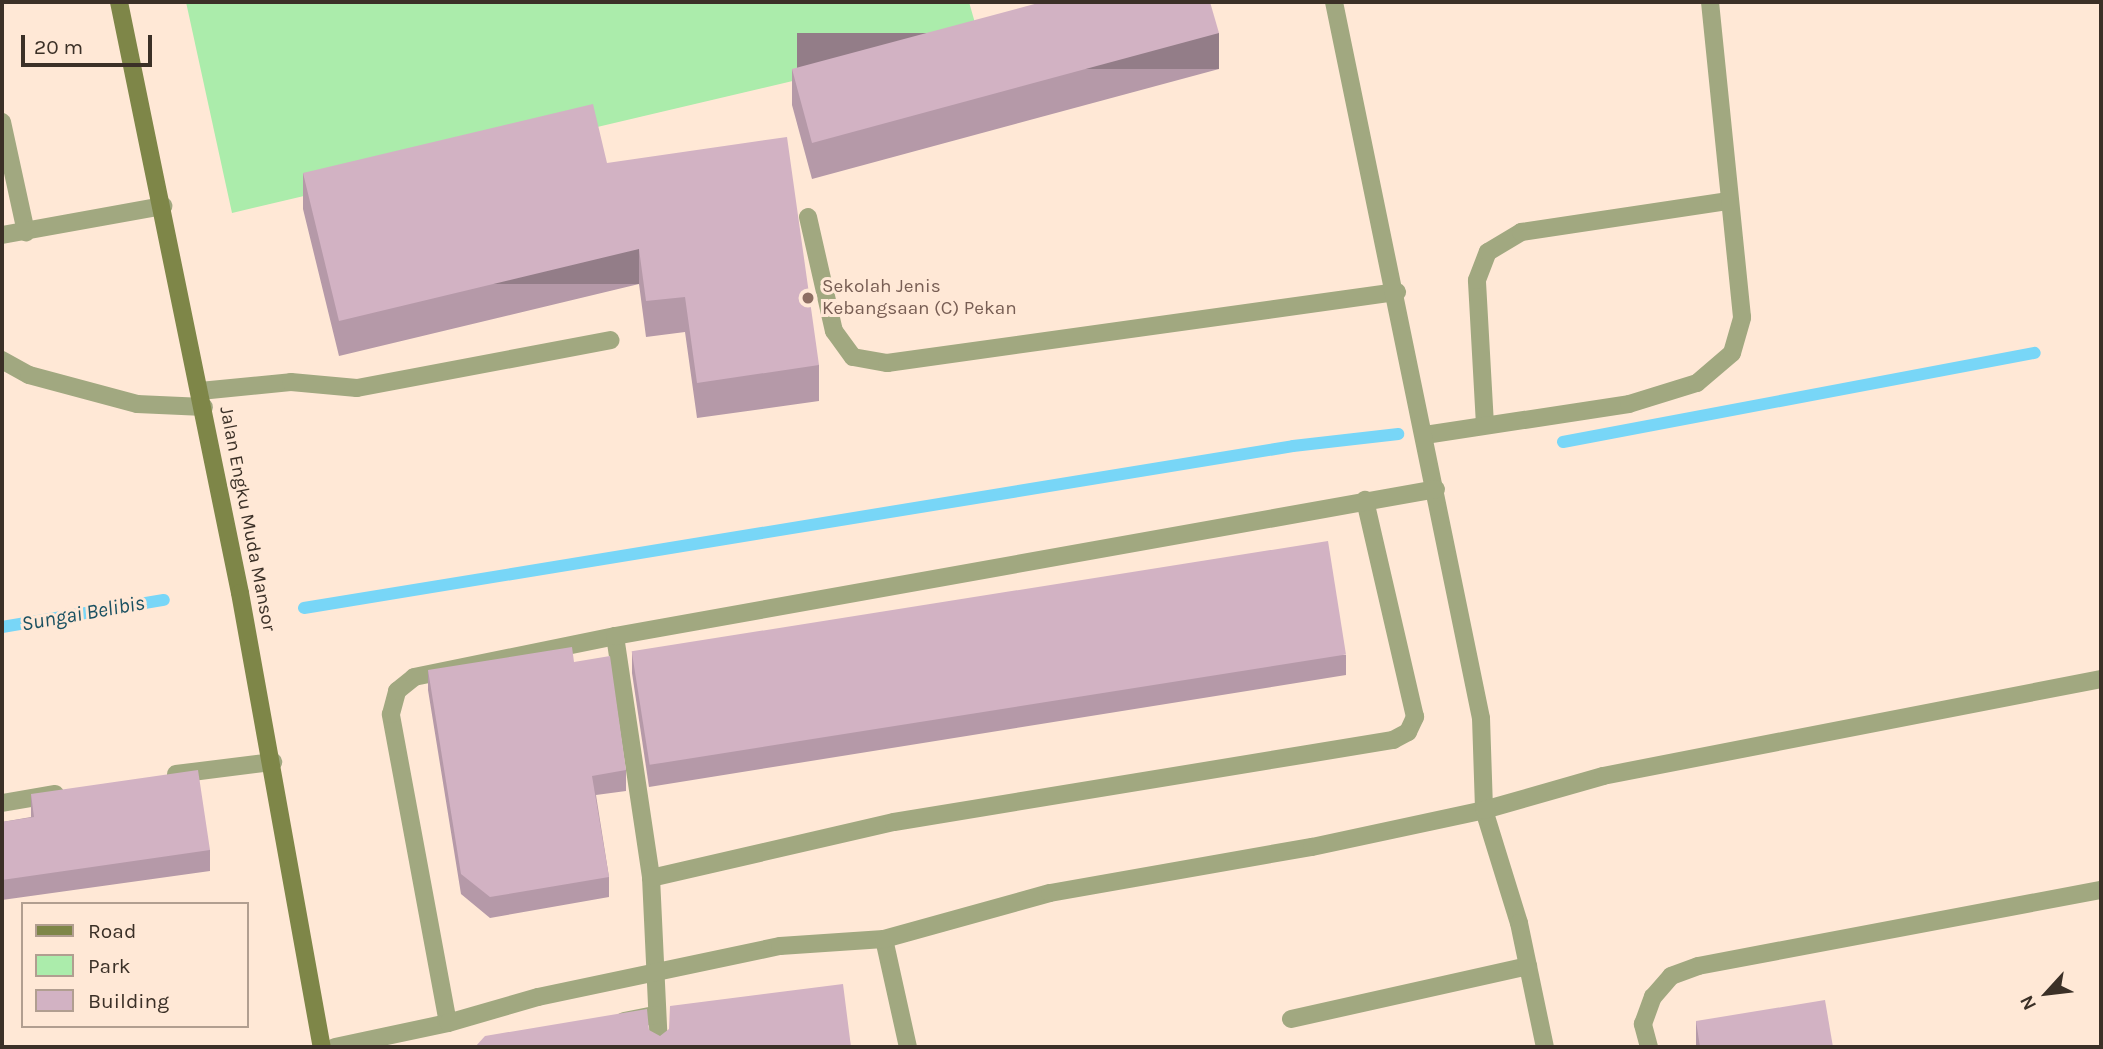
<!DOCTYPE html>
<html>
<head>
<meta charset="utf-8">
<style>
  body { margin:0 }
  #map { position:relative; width:2103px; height:1049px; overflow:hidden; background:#ffe8d6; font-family:Karla,sans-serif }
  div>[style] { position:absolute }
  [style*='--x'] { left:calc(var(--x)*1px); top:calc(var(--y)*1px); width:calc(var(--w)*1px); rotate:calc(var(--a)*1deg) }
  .green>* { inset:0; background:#abecab }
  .stream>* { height:12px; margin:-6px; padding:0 6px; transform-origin:6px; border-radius:6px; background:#78d6f7 }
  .lane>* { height:18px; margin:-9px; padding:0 9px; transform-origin:9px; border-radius:9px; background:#a1a880 }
  .street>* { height:18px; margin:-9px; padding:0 9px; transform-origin:9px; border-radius:9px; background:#a1a880 }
  .secondary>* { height:18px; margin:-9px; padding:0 9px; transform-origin:9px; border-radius:9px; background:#7e8648 }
  .wall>* { inset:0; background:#b599a8 }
  .shaded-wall>* { inset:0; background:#937d88; transform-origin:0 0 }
  .building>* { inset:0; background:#d2b2c3; transform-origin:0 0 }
  .dots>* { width:19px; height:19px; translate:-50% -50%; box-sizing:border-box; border:4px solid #ffe8d6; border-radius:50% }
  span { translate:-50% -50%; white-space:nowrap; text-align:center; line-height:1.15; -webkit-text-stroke:6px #ffe8d6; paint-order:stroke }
  .education-label { font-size:19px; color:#785e54 }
  .left { translate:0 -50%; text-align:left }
  .street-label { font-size:19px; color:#3b3027 }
  .water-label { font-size:21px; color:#1a5061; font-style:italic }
  .frame { position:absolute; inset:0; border:4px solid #3b3027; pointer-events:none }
  .legend { position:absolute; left:21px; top:902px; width:228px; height:126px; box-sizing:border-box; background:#ffe8d6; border:2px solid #b19e90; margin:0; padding:9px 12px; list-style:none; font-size:21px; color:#3b3027 }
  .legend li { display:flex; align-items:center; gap:14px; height:35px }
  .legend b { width:35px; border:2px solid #b19e90 }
  .north { position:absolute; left:2012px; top:958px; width:70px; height:70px; -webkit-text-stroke:5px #ffe8d6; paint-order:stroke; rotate:243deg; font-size:19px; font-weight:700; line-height:28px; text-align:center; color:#3b3027 }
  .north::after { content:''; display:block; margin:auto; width:24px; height:32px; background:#3b3027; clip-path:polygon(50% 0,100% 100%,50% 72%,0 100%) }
  .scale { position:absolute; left:21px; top:35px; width:131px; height:32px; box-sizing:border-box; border:4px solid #3b3027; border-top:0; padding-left:9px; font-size:21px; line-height:24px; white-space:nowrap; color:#3b3027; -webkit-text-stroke:5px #ffe8d6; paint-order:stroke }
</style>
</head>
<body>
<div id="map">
  <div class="green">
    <div style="clip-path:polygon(186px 2px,969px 2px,979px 37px,232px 213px)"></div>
  </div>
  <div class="stream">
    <div style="--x:1563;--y:442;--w:480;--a:-10.7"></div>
    <div style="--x:304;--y:608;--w:1002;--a:-9.3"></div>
    <div style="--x:1293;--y:446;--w:106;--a:-6.5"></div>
    <div style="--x:2;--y:627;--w:164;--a:-9.5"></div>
  </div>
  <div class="lane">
    <div style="--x:2;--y:122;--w:113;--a:77.7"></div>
    <div style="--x:808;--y:217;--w:117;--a:77.2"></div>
    <div style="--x:834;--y:331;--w:32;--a:54"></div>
    <div style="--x:853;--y:357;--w:35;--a:10"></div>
    <div style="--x:887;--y:363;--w:515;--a:-7.93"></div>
    <div style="--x:2;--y:235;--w:164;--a:-10.2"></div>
    <div style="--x:2;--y:360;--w:31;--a:29"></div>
    <div style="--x:29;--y:375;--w:112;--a:15"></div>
    <div style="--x:137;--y:404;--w:67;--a:2.6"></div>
    <div style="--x:200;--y:391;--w:91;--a:-5.6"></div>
    <div style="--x:291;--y:382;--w:66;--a:5.2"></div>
    <div style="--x:357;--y:388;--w:258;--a:-10.7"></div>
    <div style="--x:1485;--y:425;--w:145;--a:-93.2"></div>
    <div style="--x:1477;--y:280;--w:30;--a:-69"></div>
    <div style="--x:1488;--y:252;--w:39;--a:-31"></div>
    <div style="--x:1521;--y:232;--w:210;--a:-8.5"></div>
    <div style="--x:1425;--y:435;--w:206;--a:-8.6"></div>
    <div style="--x:1629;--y:404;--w:71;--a:-17.2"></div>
    <div style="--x:1697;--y:383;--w:46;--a:-40.6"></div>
    <div style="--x:1732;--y:353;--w:37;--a:-74"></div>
    <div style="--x:1742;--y:317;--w:317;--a:-95.8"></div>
    <div style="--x:615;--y:636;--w:245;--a:81.5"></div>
    <div style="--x:176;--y:774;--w:98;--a:-7.1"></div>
    <div style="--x:2;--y:803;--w:54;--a:-9.6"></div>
    <div style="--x:1291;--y:1019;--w:243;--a:-12.6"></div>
    <div style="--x:659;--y:1047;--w:169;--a:-92.7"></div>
    <div style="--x:651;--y:878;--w:249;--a:-13"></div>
    <div style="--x:894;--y:822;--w:506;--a:-9.33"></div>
    <div style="--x:1393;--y:740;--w:17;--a:-28"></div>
    <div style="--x:1408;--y:732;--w:17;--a:-65"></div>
    <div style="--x:1415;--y:717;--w:223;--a:-103"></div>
    <div style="--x:1649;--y:1047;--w:24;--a:-105"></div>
    <div style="--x:1643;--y:1024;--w:29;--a:-70"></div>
    <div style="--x:1653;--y:997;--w:28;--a:-49"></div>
    <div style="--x:1671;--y:976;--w:29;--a:-20"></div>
    <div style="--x:1698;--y:966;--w:410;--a:-10.7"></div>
  </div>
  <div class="street">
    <div style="--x:1334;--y:2;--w:731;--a:78.4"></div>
    <div style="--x:1481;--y:718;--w:92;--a:88.1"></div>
    <div style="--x:1484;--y:810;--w:118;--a:72.8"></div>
    <div style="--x:1519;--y:923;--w:127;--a:78.2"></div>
    <div style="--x:884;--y:939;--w:111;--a:77.5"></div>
    <div style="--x:624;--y:1021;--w:32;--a:-11"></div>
    <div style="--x:448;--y:1023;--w:314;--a:-100.5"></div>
    <div style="--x:391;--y:714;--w:24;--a:-75"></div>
    <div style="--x:397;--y:691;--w:22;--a:-39"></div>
    <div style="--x:414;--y:677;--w:205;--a:-11.5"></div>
    <div style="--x:615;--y:636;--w:834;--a:-10.15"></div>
    <div style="--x:335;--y:1047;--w:116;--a:-12"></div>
    <div style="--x:448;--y:1023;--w:94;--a:-16.1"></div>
    <div style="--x:538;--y:997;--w:247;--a:-11.9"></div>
    <div style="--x:780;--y:946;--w:104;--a:-3.9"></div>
    <div style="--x:884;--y:939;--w:172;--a:-15.5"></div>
    <div style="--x:1050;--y:893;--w:266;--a:-10"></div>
    <div style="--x:1312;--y:847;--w:176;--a:-12.1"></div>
    <div style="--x:1484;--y:810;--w:124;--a:-15.9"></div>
    <div style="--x:1603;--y:776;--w:507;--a:-11.02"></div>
  </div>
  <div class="secondary">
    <div style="--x:119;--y:2;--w:603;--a:78.43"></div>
    <div style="--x:240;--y:593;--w:461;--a:79.8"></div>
  </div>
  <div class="wall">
    <div style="clip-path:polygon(792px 69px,1219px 69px,812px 179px,792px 105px)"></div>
    <div style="clip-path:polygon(607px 163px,819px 365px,819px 401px,697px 418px,685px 332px,646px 337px,639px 284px,339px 356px,303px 209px,303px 173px)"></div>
    <div style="clip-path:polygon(632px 652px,1346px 655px,1346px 675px,649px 787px,632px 673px)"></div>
    <div style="clip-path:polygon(574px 662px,626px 770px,626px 791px,596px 795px,609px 877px,609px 897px,490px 918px,461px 894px,428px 690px,428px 670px)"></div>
    <div style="clip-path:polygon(31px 794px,210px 850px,210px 871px,2px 900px,2px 822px,31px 817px)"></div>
    <div style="clip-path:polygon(1696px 1021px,1833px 1047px,1696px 1047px)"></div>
  </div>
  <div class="shaded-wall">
    <div style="left:1219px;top:33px;width:36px;height:422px;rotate:90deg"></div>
    <div style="left:639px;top:249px;width:35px;height:309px;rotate:90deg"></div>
  </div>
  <div class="building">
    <div style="clip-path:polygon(1042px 2px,1210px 2px,1219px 33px,812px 143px,792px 69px)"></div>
    <div style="clip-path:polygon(593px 104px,607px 163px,787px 137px,819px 365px,697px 383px,685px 297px,646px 301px,639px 249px,339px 321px,303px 173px)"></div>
    <div style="left:1328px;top:541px;width:115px;height:705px;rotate:81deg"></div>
    <div style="clip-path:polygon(572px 647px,574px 662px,610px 656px,626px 770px,592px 776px,609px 877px,490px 897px,461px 874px,428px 670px)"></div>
    <div style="clip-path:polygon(198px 770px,210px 850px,2px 880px,2px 822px,34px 817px,31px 794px)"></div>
    <div style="clip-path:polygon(843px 984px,851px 1047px,475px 1047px,485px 1036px,647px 1009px,649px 1030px,660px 1036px,669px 1029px,670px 1006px)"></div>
    <div style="clip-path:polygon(1825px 1000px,1833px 1047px,1700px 1047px,1696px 1021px)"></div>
  </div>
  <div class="dots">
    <div style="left:808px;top:298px;background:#8d6e63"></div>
  </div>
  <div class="education-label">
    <span class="left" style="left:822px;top:298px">Sekolah Jenis<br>Kebangsaan (C) Pekan</span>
  </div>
  <div class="street-label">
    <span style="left:247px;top:519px;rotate:79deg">Jalan Engku Muda Mansor</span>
  </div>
  <div class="water-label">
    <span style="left:83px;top:613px;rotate:-10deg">Sungai Belibis</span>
  </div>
  <div class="frame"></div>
  <ul class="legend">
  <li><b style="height:9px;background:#7e8648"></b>Road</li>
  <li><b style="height:19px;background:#abecab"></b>Park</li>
  <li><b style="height:19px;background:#d2b2c3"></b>Building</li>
  </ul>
  <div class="north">N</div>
  <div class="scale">20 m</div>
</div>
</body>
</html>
